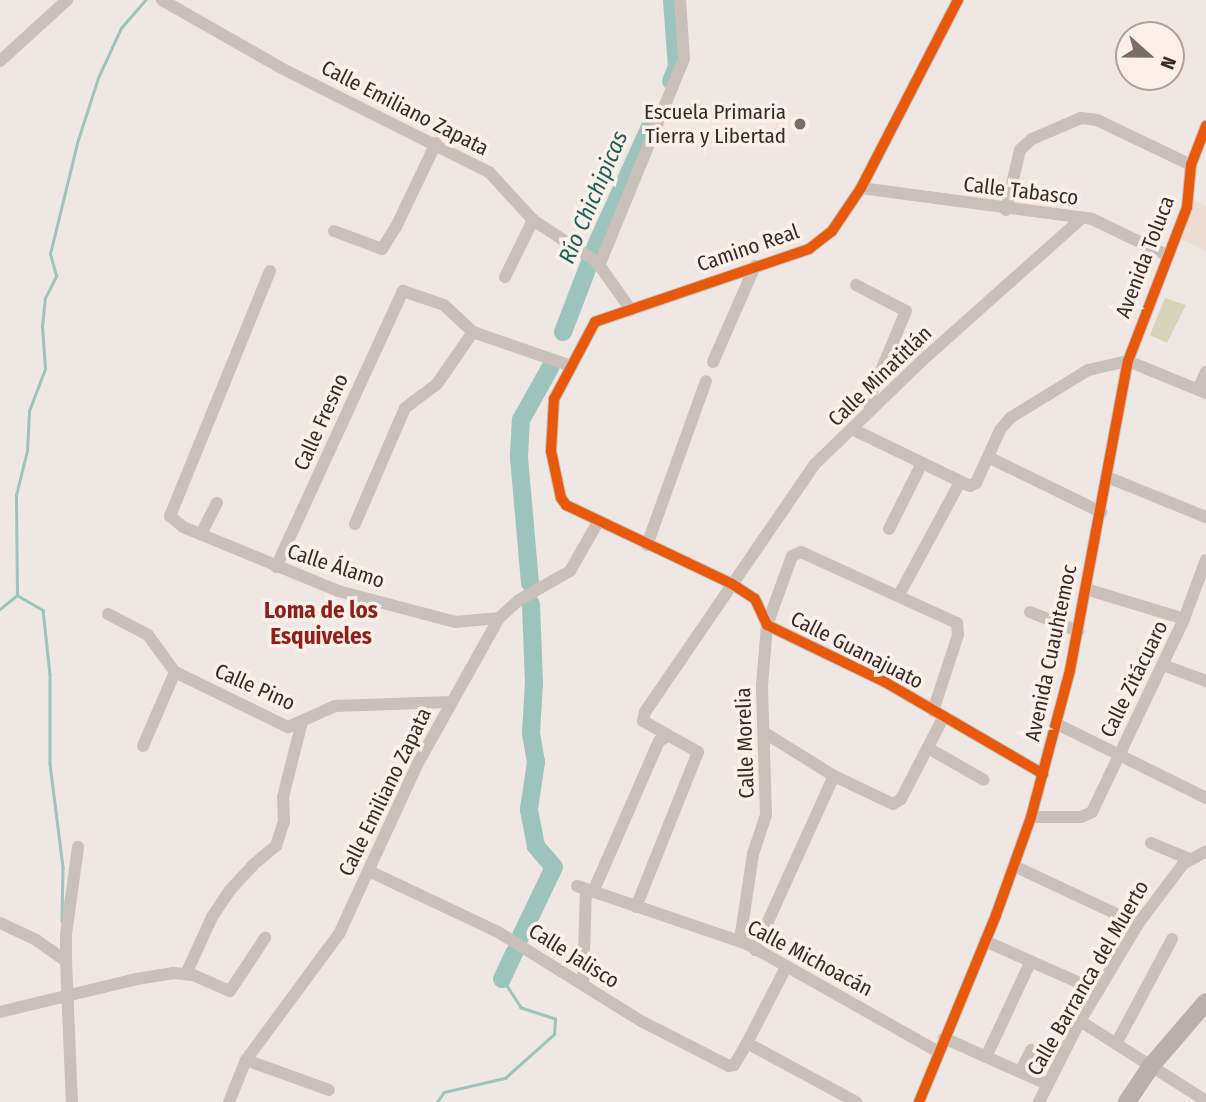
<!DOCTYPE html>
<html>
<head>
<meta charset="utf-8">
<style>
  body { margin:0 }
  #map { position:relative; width:1206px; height:1102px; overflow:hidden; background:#efe7e3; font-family:"Fira Sans Condensed",sans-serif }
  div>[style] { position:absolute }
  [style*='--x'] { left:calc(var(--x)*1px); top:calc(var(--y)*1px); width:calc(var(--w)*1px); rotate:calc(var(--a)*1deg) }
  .green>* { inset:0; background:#d5d4bb }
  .plaza>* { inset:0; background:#eedbd1 }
  .stream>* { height:2.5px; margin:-1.25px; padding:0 1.25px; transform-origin:1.25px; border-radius:1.25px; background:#9cc3bc }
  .river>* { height:18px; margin:-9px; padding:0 9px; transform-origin:9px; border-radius:9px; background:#9cc3bc }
  .street>* { height:12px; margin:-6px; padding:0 6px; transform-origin:6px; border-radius:6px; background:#c9bfbb }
  .secondary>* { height:18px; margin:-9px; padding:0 9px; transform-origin:9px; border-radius:9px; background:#b9afac }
  .cycleway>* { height:10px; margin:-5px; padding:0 5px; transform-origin:5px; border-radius:5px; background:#e8590c }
  .dots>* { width:19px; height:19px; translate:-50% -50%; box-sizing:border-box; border:4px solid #fbf0ea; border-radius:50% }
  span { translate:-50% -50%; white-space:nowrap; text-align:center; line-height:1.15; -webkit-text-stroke:7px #fbf0ea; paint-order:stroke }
  .street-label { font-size:21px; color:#3a2b29 }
  .poi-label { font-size:21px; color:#3a2b29 }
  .right { translate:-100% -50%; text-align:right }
  .water-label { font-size:23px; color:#1a6057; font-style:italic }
  .neighbourhood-label { font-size:23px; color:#901f1a; font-weight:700 }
  .north { position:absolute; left:1115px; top:21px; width:70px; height:70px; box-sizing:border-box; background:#fbf0ea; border:2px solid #aea19d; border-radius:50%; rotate:111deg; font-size:19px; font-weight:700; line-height:28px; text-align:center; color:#3a2b29 }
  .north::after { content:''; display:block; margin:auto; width:24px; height:32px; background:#796d6a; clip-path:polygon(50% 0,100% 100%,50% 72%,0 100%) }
</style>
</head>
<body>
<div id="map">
  <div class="green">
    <div style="clip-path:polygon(1165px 298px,1186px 305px,1167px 343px,1150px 335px)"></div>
  </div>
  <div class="plaza">
    <div style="clip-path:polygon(1192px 199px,1206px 206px,1206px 251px,1179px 238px)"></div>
  </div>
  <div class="stream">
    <div style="--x:17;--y:595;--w:100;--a:-90.6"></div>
    <div style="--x:16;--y:495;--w:45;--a:-76"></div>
    <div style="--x:27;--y:451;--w:40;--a:-87.1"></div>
    <div style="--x:29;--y:411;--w:45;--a:-69.1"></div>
    <div style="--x:45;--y:369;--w:43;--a:-94"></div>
    <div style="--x:42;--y:326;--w:28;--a:-84"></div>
    <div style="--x:45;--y:298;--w:25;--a:-63"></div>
    <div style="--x:56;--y:276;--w:23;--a:-105"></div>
    <div style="--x:50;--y:254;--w:114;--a:-76.3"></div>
    <div style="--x:77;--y:143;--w:68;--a:-72.1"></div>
    <div style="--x:98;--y:78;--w:55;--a:-65.3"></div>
    <div style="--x:121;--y:28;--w:37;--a:-49"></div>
    <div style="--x:17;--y:595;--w:30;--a:30"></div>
    <div style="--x:43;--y:610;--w:64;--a:83.8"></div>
    <div style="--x:50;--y:674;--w:90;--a:90"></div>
    <div style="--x:50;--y:764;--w:104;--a:82.8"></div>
    <div style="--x:63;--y:867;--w:54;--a:91.1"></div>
    <div style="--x:0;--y:609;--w:22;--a:-39"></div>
    <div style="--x:437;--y:1102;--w:12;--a:-55"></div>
    <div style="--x:444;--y:1092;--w:63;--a:-12.9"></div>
    <div style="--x:505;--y:1078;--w:66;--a:-41.9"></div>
    <div style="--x:554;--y:1034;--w:15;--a:-86"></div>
    <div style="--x:555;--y:1019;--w:36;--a:-162"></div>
    <div style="--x:521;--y:1008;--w:35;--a:-123"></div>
  </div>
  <div class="river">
    <div style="--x:671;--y:81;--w:15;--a:-67"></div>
    <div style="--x:677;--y:67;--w:67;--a:-94.3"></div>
    <div style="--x:563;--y:332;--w:97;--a:-69"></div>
    <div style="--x:598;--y:241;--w:137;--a:-65.5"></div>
    <div style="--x:530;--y:583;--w:127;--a:-95"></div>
    <div style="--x:519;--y:456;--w:36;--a:-87"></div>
    <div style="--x:521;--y:420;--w:60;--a:-60.9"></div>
    <div style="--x:521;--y:936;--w:76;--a:-64.4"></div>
    <div style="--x:554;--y:867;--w:28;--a:-131"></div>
    <div style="--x:536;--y:846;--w:38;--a:-101"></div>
    <div style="--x:529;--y:809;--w:48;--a:-81.5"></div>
    <div style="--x:536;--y:762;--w:29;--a:-100"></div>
    <div style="--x:531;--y:733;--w:50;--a:-86.6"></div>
    <div style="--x:534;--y:683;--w:79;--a:-92.2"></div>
    <div style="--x:502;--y:979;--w:29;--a:-65"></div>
  </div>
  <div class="street">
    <div style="--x:162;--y:0;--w:137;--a:29.7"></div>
    <div style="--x:281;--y:68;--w:233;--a:26.6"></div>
    <div style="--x:489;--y:172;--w:65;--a:47.5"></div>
    <div style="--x:533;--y:220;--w:77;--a:33.3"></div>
    <div style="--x:597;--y:262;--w:59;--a:54.7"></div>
    <div style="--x:958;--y:0;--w:212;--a:117.3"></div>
    <div style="--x:861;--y:188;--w:52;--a:124"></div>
    <div style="--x:832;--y:231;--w:29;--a:142"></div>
    <div style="--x:809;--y:249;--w:226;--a:161.2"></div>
    <div style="--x:595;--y:322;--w:87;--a:118"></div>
    <div style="--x:554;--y:399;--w:52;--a:93.3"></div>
    <div style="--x:551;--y:451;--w:48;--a:78"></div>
    <div style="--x:561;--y:498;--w:9;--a:54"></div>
    <div style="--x:566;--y:505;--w:184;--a:25.4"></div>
    <div style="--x:732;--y:584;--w:27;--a:33"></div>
    <div style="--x:755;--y:599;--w:29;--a:65"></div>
    <div style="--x:767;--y:625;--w:131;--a:25.8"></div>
    <div style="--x:885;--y:682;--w:183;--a:30.2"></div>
    <div style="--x:0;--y:61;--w:91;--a:-42.3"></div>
    <div style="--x:861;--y:188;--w:233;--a:7.6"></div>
    <div style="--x:1092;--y:219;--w:85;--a:25.7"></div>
    <div style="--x:1006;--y:210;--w:62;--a:-76.9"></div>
    <div style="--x:1020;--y:150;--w:16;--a:-43"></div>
    <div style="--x:1032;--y:139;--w:53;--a:-23.2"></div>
    <div style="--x:1081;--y:118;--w:16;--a:7"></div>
    <div style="--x:1097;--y:120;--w:104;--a:25.6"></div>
    <div style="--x:334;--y:231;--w:51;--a:20.6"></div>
    <div style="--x:382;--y:249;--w:26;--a:-58"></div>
    <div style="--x:396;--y:227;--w:93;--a:-64.5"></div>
    <div style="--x:599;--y:266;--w:224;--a:-67.7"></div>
    <div style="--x:684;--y:59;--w:59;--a:-93.9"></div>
    <div style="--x:270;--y:271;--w:265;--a:112.2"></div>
    <div style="--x:170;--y:516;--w:17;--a:40"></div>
    <div style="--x:183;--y:527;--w:168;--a:22.4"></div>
    <div style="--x:338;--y:591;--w:121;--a:14.8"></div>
    <div style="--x:455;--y:622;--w:44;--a:-5.2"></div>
    <div style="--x:505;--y:277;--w:64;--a:-63.8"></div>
    <div style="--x:856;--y:285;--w:56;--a:27.5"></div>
    <div style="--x:906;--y:311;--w:93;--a:112.7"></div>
    <div style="--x:870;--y:397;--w:14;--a:90"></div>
    <div style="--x:713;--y:362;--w:105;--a:-66.4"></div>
    <div style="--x:1198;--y:389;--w:19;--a:-65"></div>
    <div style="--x:852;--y:429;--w:131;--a:25.8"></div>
    <div style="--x:970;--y:486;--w:7;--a:-27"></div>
    <div style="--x:976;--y:483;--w:58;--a:-65.6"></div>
    <div style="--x:1000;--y:430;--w:16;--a:-50"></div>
    <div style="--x:1010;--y:418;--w:92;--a:-31.6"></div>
    <div style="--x:1088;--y:370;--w:41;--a:-12.7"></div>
    <div style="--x:1128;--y:361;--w:84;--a:22.3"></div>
    <div style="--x:988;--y:457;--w:126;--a:26"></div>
    <div style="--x:1107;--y:477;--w:107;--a:22"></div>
    <div style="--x:355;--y:524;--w:126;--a:-66.7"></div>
    <div style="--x:405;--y:408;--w:40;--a:-37"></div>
    <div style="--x:437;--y:384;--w:63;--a:-55.3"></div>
    <div style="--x:889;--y:529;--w:74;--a:-63.4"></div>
    <div style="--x:201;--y:534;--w:35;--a:-63"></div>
    <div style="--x:647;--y:545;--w:174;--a:-70.2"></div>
    <div style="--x:276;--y:567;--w:304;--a:-65.3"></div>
    <div style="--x:403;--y:291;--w:43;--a:18.9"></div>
    <div style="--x:444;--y:305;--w:40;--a:43"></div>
    <div style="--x:473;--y:332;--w:104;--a:19.1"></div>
    <div style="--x:1086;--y:589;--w:102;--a:17"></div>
    <div style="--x:899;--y:595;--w:128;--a:-61.6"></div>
    <div style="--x:1030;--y:612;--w:52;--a:21.6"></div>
    <div style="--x:108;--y:614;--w:45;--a:27.7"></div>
    <div style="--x:148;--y:635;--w:46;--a:53.9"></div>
    <div style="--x:175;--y:672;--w:126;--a:26"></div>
    <div style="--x:288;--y:727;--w:51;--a:-24.1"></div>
    <div style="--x:335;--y:706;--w:115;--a:-2"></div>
    <div style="--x:1163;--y:665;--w:46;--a:20.4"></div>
    <div style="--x:1057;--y:724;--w:166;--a:26.4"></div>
    <div style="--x:765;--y:733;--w:81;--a:31.9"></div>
    <div style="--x:834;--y:776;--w:65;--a:25.4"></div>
    <div style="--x:893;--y:804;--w:9;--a:-32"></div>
    <div style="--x:901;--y:799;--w:91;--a:-62.6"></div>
    <div style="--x:143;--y:746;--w:81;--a:-66.6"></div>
    <div style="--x:928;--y:748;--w:64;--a:29.7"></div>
    <div style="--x:1031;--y:817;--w:50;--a:0"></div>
    <div style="--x:1081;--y:817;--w:12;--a:-24"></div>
    <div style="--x:1092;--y:812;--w:214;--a:-64.5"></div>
    <div style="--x:1184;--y:619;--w:63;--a:-69.6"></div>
    <div style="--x:1151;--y:843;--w:41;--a:22.8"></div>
    <div style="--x:1014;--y:866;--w:137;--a:25.1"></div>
    <div style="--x:369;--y:871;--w:143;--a:25.3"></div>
    <div style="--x:498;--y:932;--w:168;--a:31.9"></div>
    <div style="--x:641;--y:1021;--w:99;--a:27.1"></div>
    <div style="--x:729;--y:1066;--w:5;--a:-11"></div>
    <div style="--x:734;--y:1065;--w:26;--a:-59"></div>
    <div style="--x:747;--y:1043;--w:85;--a:-62.8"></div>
    <div style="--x:577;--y:886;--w:180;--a:18.8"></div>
    <div style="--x:747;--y:944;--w:220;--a:29.4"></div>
    <div style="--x:593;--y:892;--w:165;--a:-66.4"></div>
    <div style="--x:659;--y:741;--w:8;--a:-30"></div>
    <div style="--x:636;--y:907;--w:167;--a:-68.2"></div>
    <div style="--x:698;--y:752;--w:63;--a:-150.6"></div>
    <div style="--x:643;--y:721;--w:9;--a:-77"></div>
    <div style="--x:645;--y:712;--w:299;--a:-55.6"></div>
    <div style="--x:814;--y:465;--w:156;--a:-44"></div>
    <div style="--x:926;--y:357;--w:208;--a:-41.7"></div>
    <div style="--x:0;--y:923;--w:40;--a:25"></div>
    <div style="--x:36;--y:940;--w:37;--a:35"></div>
    <div style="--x:66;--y:961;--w:27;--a:-90"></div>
    <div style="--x:66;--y:934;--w:88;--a:-82.1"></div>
    <div style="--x:740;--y:940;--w:87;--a:-81.4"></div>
    <div style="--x:753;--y:854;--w:41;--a:-71.6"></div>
    <div style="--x:766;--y:815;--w:130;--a:-91.8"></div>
    <div style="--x:762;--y:685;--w:60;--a:-85.2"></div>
    <div style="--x:767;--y:625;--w:73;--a:-70.1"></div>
    <div style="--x:792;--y:556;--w:10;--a:-24"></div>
    <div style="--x:801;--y:552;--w:171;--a:24.5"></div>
    <div style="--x:957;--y:623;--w:12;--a:85"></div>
    <div style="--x:958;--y:635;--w:80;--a:108.2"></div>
    <div style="--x:985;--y:941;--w:124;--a:23.9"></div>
    <div style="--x:755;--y:950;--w:191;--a:-65.6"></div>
    <div style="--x:66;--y:961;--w:141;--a:87.6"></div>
    <div style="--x:186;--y:974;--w:63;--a:-65.5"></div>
    <div style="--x:212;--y:917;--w:32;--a:-56"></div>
    <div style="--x:230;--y:890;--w:34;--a:-47"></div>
    <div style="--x:253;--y:865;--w:30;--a:-40"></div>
    <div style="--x:276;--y:846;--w:25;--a:-72"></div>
    <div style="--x:284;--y:822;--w:25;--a:-92"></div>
    <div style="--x:283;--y:797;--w:77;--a:-75.8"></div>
    <div style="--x:583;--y:984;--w:95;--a:-88.2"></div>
    <div style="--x:0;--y:1012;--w:140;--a:-13.6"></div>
    <div style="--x:136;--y:979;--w:37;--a:-9"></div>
    <div style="--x:173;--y:973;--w:20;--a:6"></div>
    <div style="--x:193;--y:975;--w:40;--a:23.4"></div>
    <div style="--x:230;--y:991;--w:64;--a:-56.6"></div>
    <div style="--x:1080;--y:1021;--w:149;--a:32.4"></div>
    <div style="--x:944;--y:1038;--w:113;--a:24.1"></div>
    <div style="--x:747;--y:1043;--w:124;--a:28.4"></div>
    <div style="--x:1116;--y:1044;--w:119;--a:-61.9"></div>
    <div style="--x:986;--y:1057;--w:106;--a:-64.9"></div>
    <div style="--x:246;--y:1060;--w:88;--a:19.9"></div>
    <div style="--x:1020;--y:1072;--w:25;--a:-63"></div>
    <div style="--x:229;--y:1102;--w:45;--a:-68"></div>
    <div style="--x:246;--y:1060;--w:157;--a:-53.6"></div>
    <div style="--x:339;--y:934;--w:188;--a:-65.2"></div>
    <div style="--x:418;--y:763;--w:166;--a:-60.8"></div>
    <div style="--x:499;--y:618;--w:27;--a:-42"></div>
    <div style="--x:519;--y:600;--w:59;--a:-29.6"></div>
    <div style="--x:570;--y:571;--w:56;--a:-60.3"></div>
    <div style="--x:919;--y:1102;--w:202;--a:-67.6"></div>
    <div style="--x:996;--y:915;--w:104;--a:-70.3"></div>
    <div style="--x:1031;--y:817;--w:152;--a:-75.1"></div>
    <div style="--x:1070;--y:670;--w:314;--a:-79.4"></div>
    <div style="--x:1128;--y:361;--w:165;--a:-69"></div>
    <div style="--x:1187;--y:207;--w:42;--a:-84.6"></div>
    <div style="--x:1191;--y:165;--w:42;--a:-69"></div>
    <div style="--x:1039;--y:1102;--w:91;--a:-63.2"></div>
    <div style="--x:1080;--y:1021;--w:113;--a:-59.1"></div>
    <div style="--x:1138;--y:924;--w:75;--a:-53.1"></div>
    <div style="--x:1183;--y:864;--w:26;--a:-29"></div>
  </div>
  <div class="secondary">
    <div style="--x:1127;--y:1102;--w:43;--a:-56.3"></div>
    <div style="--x:1151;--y:1066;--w:84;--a:-49.3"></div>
  </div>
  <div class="cycleway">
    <div style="--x:958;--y:0;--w:212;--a:117.3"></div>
    <div style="--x:861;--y:188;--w:52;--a:124"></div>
    <div style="--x:832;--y:231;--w:29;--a:142"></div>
    <div style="--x:809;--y:249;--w:226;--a:161.2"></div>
    <div style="--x:595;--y:322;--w:87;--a:118"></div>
    <div style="--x:554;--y:399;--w:52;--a:93.3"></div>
    <div style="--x:551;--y:451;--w:48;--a:78"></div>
    <div style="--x:561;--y:498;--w:9;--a:54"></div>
    <div style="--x:566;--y:505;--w:184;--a:25.4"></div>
    <div style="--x:732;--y:584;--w:27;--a:33"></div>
    <div style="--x:755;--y:599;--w:29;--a:65"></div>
    <div style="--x:767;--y:625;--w:131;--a:25.8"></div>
    <div style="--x:885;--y:682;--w:183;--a:30.2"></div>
    <div style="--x:919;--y:1102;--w:202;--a:-67.6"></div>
    <div style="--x:996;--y:915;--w:104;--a:-70.3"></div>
    <div style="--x:1031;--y:817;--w:152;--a:-75.1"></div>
    <div style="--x:1070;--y:670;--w:314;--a:-79.4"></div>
    <div style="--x:1128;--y:361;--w:165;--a:-69"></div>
    <div style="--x:1187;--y:207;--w:42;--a:-84.6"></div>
    <div style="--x:1191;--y:165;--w:42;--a:-69"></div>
  </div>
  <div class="dots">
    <div style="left:800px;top:124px;background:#796d6a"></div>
  </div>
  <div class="street-label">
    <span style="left:405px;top:108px;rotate:27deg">Calle Emiliano Zapata</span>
    <span style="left:1021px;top:191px;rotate:7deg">Calle Tabasco</span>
    <span style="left:748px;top:248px;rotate:-19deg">Camino Real</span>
    <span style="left:1145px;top:257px;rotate:-69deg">Avenida Toluca</span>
    <span style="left:880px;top:376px;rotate:-44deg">Calle Minatitlán</span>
    <span style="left:321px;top:422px;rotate:-66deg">Calle Fresno</span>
    <span style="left:336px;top:566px;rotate:18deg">Calle Álamo</span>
    <span style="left:857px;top:650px;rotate:27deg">Calle Guanajuato</span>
    <span style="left:1051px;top:653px;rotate:-78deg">Avenida Cuauhtemoc</span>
    <span style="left:1134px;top:679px;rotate:-64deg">Calle Zitácuaro</span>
    <span style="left:255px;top:687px;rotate:24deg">Calle Pino</span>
    <span style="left:745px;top:743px;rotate:-92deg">Calle Morelia</span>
    <span style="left:385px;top:792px;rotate:-64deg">Calle Emiliano Zapata</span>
    <span style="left:574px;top:956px;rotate:32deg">Calle Jalisco</span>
    <span style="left:810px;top:958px;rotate:28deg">Calle Michoacán</span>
    <span style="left:1088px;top:978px;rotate:-60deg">Calle Barranca del Muerto</span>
  </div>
  <div class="poi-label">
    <span class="right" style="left:786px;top:124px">Escuela Primaria<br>Tierra y Libertad</span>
  </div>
  <div class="water-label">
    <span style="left:593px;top:197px;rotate:-67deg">Río Chichipicas</span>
  </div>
  <div class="neighbourhood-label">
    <span style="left:321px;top:623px">Loma de los<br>Esquiveles</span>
  </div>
  <div class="north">N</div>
</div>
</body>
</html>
